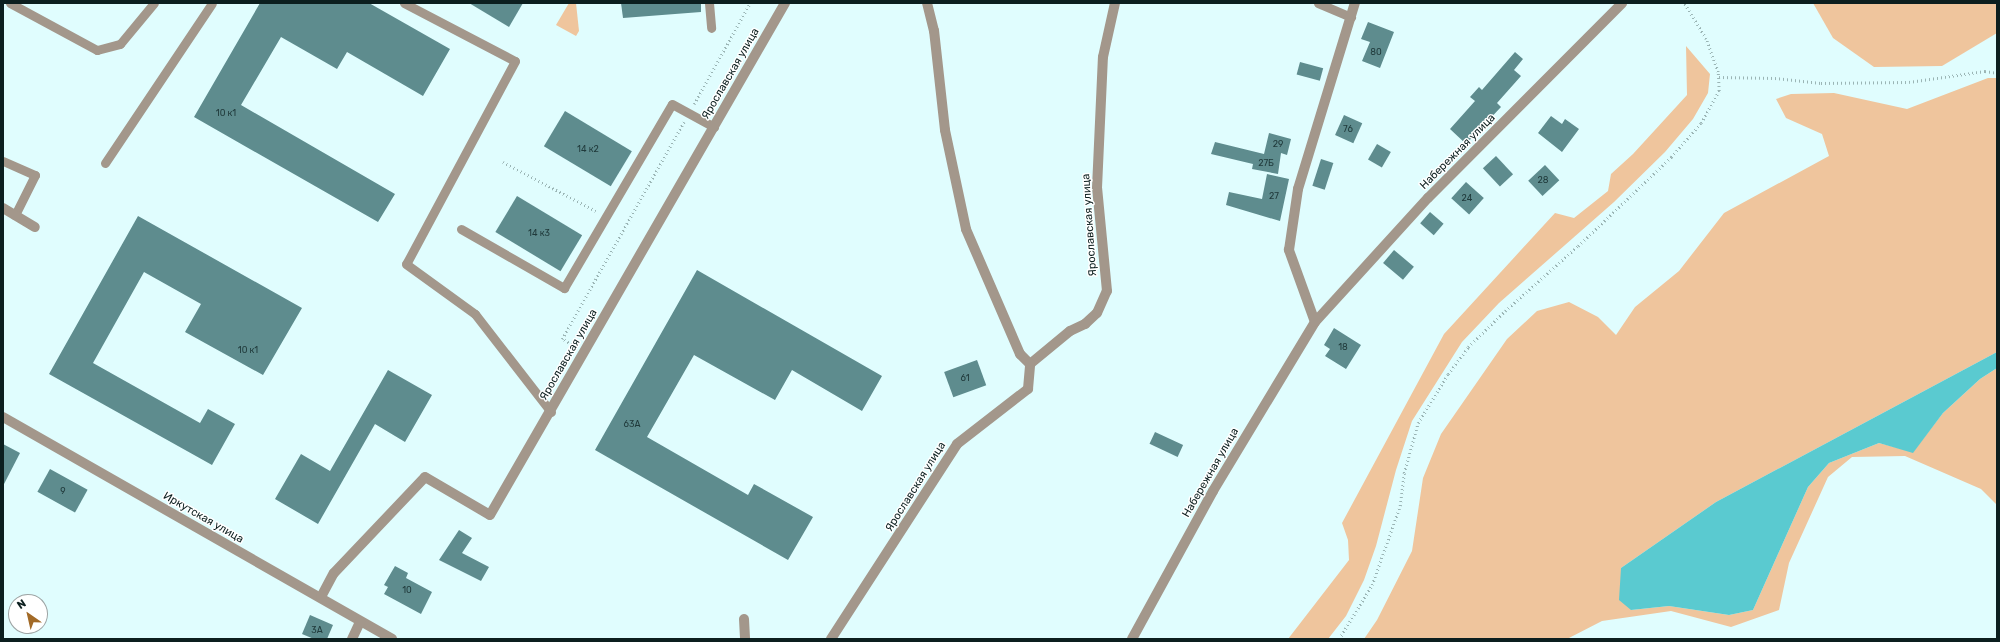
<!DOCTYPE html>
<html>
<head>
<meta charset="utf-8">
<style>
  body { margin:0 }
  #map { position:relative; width:2000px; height:642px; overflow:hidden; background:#e0fdfe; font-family:Rubik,sans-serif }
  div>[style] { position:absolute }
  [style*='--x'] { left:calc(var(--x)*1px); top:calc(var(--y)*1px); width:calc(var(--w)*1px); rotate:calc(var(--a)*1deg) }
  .green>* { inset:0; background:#efc59d }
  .water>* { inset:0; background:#5acad0 }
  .building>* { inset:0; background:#5e8c8e; transform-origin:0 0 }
  .path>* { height:2.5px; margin-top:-1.25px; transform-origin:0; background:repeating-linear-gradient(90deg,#9bb5b5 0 1px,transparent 0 4px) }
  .service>* { height:9px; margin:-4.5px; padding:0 4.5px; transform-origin:4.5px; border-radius:4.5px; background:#a3978b }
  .minor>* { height:10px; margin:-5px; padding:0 5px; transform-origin:5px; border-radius:5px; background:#a3978b }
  span { translate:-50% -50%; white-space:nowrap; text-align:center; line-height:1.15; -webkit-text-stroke:3px #fff; paint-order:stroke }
  .number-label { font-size:9px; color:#203a3b }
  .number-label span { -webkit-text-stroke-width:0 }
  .street-label { font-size:11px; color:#0c1f1f }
  .frame { position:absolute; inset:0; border:4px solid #0c1f1f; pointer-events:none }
  .north { position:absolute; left:8px; top:594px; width:40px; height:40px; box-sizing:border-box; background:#fff; border:1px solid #9ea5a5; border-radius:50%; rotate:326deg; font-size:11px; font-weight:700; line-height:16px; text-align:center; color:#0c1f1f }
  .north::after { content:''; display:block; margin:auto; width:14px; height:18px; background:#a26a27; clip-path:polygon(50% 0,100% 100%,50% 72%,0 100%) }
</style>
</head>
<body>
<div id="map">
  <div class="green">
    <div style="clip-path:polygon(569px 3px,576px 3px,579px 31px,576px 36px,556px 25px)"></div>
    <div style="clip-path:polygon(1813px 3px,1997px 3px,1997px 33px,1942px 66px,1874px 67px,1833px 38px)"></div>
    <div style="clip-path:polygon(1686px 46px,1710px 74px,1708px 93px,1693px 119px,1665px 152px,1614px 202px,1499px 303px,1462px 342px,1412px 421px,1396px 470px,1376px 546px,1364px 580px,1346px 616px,1328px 639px,1288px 639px,1349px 560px,1348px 540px,1342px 523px,1444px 334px,1555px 213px,1574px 218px,1608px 191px,1611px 174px,1633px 154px,1687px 95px)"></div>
    <div style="clip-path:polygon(1988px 78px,1997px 78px,1997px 352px,1716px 502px,1621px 568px,1631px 610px,1669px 606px,1729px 615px,1753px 610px,1808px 487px,1829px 463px,1879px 443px,1913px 452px,1943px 413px,1980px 379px,1997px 368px,1997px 505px,1981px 489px,1905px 456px,1852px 457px,1828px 477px,1789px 563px,1779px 610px,1731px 627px,1671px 611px,1602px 621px,1567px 639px,1364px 639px,1377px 620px,1412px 551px,1423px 478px,1441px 434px,1507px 339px,1537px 311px,1569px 302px,1598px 317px,1616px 335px,1635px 307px,1679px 271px,1724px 213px,1829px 156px,1822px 134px,1786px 118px,1776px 99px,1791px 94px,1834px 93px,1907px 109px)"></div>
  </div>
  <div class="water">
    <div style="clip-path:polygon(1997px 352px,1997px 368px,1980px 379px,1943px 413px,1913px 453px,1879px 443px,1829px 463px,1808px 487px,1753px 610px,1729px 615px,1669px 606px,1631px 610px,1619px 600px,1621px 568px,1716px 502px)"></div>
  </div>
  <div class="building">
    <div style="clip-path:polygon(260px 3px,369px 3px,450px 49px,423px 96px,347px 52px,337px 69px,281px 37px,241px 105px,395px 194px,378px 222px,194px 117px)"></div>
    <div style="clip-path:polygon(469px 3px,523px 3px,509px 27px)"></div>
    <div style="clip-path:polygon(621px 3px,701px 3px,701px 12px,623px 18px)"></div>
    <div style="clip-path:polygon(1368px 22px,1394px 32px,1380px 68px,1362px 61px,1370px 42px,1361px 39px)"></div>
    <div style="clip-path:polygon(1515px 52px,1523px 59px,1514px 70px,1521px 76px,1497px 103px,1501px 107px,1466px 144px,1450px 129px,1475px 101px,1470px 97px,1479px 87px,1482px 90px)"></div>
    <div style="left:1300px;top:62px;width:24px;height:13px;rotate:15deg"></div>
    <div style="left:565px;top:111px;width:78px;height:41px;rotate:31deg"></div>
    <div style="left:1344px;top:115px;width:20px;height:22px;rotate:24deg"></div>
    <div style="clip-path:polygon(1551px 116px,1562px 124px,1565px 119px,1579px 129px,1562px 152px,1538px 133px)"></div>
    <div style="clip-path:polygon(1269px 133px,1291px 139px,1287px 155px,1281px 153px,1278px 174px,1252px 169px,1253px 164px,1211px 154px,1215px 142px,1264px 154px)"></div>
    <div style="left:1377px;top:144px;width:16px;height:18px;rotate:30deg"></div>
    <div style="left:1496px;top:156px;width:25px;height:18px;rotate:47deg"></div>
    <div style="left:1321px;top:159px;width:13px;height:28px;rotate:18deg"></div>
    <div style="left:1545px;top:165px;width:21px;height:23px;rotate:47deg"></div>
    <div style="clip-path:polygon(1267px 174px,1289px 179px,1280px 221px,1226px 205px,1229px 192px,1262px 199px)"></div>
    <div style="left:1466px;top:182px;width:24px;height:22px;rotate:42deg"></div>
    <div style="left:517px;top:196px;width:76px;height:42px;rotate:31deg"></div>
    <div style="left:1430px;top:212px;width:18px;height:15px;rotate:41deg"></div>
    <div style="clip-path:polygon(138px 216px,302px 308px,263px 375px,185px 332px,201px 304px,144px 272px,93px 363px,200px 423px,208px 409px,235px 424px,212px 465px,49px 374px)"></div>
    <div style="left:1394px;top:250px;width:26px;height:17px;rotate:40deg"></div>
    <div style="clip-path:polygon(697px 270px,882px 376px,862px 411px,792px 370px,775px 400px,694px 355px,647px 437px,748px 495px,754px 484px,813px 517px,788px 560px,595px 450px)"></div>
    <div style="clip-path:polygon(1334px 328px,1361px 345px,1346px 369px,1325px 356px,1330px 349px,1324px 345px)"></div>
    <div style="left:977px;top:360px;width:27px;height:35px;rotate:70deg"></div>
    <div style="clip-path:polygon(388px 370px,432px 395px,405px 442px,375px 424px,318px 524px,275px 499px,301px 454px,330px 471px)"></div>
    <div style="left:1155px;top:432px;width:31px;height:13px;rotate:25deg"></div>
    <div style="clip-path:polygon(3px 444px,20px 453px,3px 486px)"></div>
    <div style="left:50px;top:469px;width:43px;height:26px;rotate:29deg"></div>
    <div style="clip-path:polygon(459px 530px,472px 538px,462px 553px,489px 567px,481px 581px,439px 560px)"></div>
    <div style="clip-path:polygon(395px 566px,408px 573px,406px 578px,432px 592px,421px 614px,384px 594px,388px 587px,384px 585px)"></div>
    <div style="clip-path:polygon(310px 615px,333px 625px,327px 639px,314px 639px,302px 634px)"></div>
  </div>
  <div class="path">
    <div style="--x:1719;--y:77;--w:56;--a:1"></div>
    <div style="--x:1775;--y:78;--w:46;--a:6.2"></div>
    <div style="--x:1821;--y:83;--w:88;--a:-0.7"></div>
    <div style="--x:1909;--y:82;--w:77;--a:-8.2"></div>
    <div style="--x:1985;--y:71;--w:12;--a:9"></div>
    <div style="--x:694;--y:104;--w:115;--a:-61"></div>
    <div style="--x:503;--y:162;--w:105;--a:27.8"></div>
    <div style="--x:575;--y:347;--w:15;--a:-148"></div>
    <div style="--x:562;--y:339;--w:249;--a:-60.7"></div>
    <div style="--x:1339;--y:639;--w:63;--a:-58.6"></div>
    <div style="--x:1372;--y:585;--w:84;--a:-70.5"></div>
    <div style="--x:1400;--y:506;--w:33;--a:-83"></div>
    <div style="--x:1404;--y:473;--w:52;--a:-74.4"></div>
    <div style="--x:1418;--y:423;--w:57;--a:-58.5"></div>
    <div style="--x:1448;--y:374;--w:34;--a:-53"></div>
    <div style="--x:1468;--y:347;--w:52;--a:-44.2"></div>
    <div style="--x:1505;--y:311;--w:98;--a:-41.7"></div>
    <div style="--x:1578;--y:246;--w:129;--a:-43.7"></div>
    <div style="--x:1671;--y:157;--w:45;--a:-48.6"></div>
    <div style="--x:1701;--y:123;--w:37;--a:-61"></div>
    <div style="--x:1719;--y:91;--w:19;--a:-93"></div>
    <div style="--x:1718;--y:72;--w:35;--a:-110"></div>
    <div style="--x:1706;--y:39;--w:42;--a:-121.4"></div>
  </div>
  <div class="service">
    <div style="--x:10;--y:3;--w:99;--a:28.4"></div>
    <div style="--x:97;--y:50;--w:24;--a:-15"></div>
    <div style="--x:120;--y:44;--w:53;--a:-50.3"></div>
    <div style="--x:404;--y:3;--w:125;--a:27.6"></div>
    <div style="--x:515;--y:61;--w:230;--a:118.2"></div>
    <div style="--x:406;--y:264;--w:85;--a:35.9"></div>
    <div style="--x:475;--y:314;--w:124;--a:52.2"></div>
    <div style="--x:709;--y:3;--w:25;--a:85"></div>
    <div style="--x:1318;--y:3;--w:36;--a:23"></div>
    <div style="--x:3;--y:161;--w:35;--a:24"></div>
    <div style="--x:35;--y:175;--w:45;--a:116.6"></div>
    <div style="--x:105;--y:163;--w:192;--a:-56.2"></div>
    <div style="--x:461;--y:229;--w:119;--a:29.8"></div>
    <div style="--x:564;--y:288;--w:213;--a:-59.6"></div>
    <div style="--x:672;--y:104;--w:48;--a:28.7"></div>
  </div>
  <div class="minor">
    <div style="--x:3;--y:208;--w:37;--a:31"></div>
    <div style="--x:1315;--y:322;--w:77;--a:-109.9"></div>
    <div style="--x:1289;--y:250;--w:62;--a:-81.6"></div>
    <div style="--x:1298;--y:189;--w:195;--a:-73"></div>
    <div style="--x:1030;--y:364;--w:52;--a:-39.5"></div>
    <div style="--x:1070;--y:331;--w:17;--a:-25"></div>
    <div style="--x:1085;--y:324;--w:16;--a:-43"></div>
    <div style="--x:1097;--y:313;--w:24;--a:-66"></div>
    <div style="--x:1107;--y:291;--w:103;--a:-95.5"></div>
    <div style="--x:1097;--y:188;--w:131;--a:-87.4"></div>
    <div style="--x:1103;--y:57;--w:55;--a:-77.5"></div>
    <div style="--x:3;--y:417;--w:448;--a:29.7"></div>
    <div style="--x:321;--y:597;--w:27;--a:-62"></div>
    <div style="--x:334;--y:573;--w:132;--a:-46.5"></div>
    <div style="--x:425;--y:477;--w:75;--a:30.3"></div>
    <div style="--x:490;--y:515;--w:591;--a:-60.05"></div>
    <div style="--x:744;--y:619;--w:20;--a:87"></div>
    <div style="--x:352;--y:639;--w:19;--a:-65"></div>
    <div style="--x:831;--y:639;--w:232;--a:-57.1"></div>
    <div style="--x:957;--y:444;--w:90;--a:-37.8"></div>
    <div style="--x:1028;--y:389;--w:25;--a:-85"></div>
    <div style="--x:1030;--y:364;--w:14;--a:-135"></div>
    <div style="--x:1020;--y:354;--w:136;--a:-113.4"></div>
    <div style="--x:966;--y:229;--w:101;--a:-102"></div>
    <div style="--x:945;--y:130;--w:100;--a:-96.3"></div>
    <div style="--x:934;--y:31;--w:29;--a:-104"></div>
    <div style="--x:1132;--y:639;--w:169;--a:-61.3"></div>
    <div style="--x:1213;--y:491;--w:197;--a:-58.9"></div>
    <div style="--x:1315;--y:322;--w:168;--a:-47.7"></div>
    <div style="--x:1428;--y:198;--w:275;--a:-45.1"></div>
  </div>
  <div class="number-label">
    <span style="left:1376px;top:52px">80</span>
    <span style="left:226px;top:113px">10 к1</span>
    <span style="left:1348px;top:129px">76</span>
    <span style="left:1278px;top:144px">29</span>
    <span style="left:588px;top:149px">14 к2</span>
    <span style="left:1266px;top:163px">27Б</span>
    <span style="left:1543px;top:180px">28</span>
    <span style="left:1274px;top:196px">27</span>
    <span style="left:1467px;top:198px">24</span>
    <span style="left:539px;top:233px">14 к3</span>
    <span style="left:1343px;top:347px">18</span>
    <span style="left:248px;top:350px">10 к1</span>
    <span style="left:965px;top:378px">61</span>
    <span style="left:632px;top:424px">63А</span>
    <span style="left:63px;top:491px">9</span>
    <span style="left:407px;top:590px">10</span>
    <span style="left:317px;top:630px">3А</span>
  </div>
  <div class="street-label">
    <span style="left:731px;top:74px;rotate:-60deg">Ярославская улица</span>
    <span style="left:1458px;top:152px;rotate:-45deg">Набережная улица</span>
    <span style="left:1090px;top:225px;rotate:-94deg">Ярославская улица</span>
    <span style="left:569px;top:355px;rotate:-60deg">Ярославская улица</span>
    <span style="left:1211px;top:473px;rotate:-60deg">Набережная улица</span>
    <span style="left:916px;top:487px;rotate:-58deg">Ярославская улица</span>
    <span style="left:203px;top:518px;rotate:30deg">Иркутская улица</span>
  </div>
  <div class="frame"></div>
  <div class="north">N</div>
</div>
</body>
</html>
